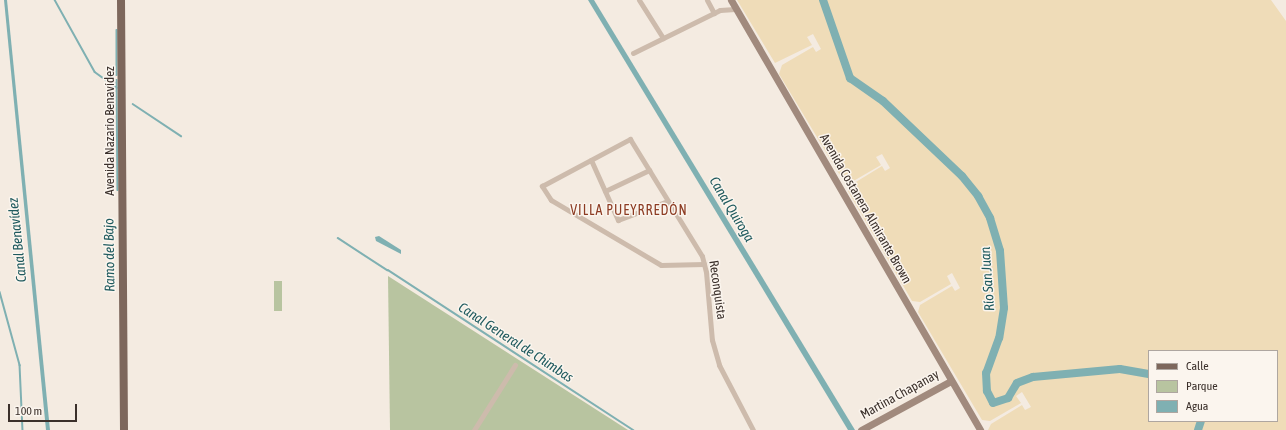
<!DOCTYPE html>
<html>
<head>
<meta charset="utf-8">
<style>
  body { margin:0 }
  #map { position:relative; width:1286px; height:430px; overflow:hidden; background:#f4ebe1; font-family:"Asap Condensed",sans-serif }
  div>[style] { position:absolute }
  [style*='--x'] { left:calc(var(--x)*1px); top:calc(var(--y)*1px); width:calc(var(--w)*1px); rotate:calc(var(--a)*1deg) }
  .green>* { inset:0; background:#b8c4a0; transform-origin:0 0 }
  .sand>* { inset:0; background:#efdcb8 }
  .water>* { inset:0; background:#7fb0b2 }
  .stream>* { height:1.5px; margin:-0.75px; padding:0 0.75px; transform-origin:0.75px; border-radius:0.75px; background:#7fb0b2 }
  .river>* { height:8px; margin:-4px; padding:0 4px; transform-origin:4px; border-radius:4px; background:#7fb0b2 }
  .street>* { height:5px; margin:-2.5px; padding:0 2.5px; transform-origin:2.5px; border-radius:2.5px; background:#cdbbac }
  .secondary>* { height:7px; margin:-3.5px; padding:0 3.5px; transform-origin:3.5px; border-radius:3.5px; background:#a18a7d }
  .primary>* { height:8px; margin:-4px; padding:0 4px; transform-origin:4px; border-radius:4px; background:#7d675c }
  span { translate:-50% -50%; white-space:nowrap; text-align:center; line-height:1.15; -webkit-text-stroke:3px #fbf5ee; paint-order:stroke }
  .street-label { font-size:13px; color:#3b302b }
  .water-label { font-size:14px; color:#1f5a5e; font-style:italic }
  .neighbourhood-label { font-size:14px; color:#8c3b22; letter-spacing:1px }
  .legend { position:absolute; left:1148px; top:350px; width:130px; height:72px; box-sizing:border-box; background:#fbf5ee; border:1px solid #aea6a0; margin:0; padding:5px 7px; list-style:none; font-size:12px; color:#3b302b }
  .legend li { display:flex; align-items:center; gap:8px; height:20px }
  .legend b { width:20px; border:1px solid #aea6a0 }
  .scale { position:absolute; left:8px; top:404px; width:69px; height:18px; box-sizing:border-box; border:2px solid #3b302b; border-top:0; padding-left:5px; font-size:12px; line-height:14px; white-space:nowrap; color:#3b302b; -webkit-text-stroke:3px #fbf5ee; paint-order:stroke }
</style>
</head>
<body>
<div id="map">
  <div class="green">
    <div style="clip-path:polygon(388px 276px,628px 430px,390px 430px)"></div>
    <div style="left:274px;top:281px;width:8px;height:30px"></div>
  </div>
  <div class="sand">
    <div style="clip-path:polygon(evenodd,737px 0,1271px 0,1286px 21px,1286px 430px,988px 430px,991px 424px,1022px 405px,1025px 410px,1031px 407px,1022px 392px,1016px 396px,1021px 403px,990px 421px,982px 420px,918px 312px,920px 305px,952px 286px,955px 291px,960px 288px,952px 273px,947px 276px,951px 284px,920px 302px,912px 301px,848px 191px,851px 185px,882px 166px,885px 171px,890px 168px,882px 154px,876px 157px,881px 165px,850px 183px,844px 182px,779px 74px,782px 65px,813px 47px,816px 52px,821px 49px,813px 34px,807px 37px,812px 45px,775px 63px,737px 0,1149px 351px,1277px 351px,1277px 421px,1149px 421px,1149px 351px)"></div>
  </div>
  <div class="water">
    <div style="clip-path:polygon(4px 0,7px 0,50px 430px,46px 430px)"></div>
    <div style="clip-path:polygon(588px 0,594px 0,855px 430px,848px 430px)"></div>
    <div style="clip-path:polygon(379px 236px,401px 250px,401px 254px,376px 241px,375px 237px)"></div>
  </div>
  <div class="stream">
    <div style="--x:55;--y:0;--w:82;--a:60.9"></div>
    <div style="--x:95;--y:72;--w:27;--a:36"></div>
    <div style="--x:117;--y:30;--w:45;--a:90"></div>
    <div style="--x:117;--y:80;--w:110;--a:89.5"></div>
    <div style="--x:133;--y:104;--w:58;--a:33.7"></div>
    <div style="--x:338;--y:238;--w:59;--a:33.1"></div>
    <div style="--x:388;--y:270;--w:293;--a:33.1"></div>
    <div style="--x:0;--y:292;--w:76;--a:74.7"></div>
    <div style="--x:20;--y:365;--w:65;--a:87.4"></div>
  </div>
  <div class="river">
    <div style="--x:823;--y:0;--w:83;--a:70.9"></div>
    <div style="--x:850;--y:78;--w:40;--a:34.9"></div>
    <div style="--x:883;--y:101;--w:109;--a:43.5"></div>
    <div style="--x:962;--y:176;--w:26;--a:51"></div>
    <div style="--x:978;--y:196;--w:25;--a:61"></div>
    <div style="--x:990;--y:218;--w:34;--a:73"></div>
    <div style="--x:1000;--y:251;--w:57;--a:86"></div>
    <div style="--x:1004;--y:308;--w:30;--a:99"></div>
    <div style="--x:999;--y:338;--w:37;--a:110"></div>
    <div style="--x:986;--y:373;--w:18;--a:87"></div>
    <div style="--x:987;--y:391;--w:13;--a:63"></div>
    <div style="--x:993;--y:403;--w:16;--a:-18"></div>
    <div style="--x:1008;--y:398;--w:17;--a:-59"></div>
    <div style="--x:1017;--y:383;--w:17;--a:-21"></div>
    <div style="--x:1033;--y:377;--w:87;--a:-5.3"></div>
    <div style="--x:1120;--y:369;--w:29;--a:10"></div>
    <div style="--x:1198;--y:430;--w:9;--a:-72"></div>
  </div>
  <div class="street">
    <div style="--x:639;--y:0;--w:45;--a:57.7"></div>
    <div style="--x:707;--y:0;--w:15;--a:62"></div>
    <div style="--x:633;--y:53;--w:97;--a:-26.3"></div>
    <div style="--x:720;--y:10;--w:15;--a:-4"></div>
    <div style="--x:591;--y:160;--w:66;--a:65.8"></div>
    <div style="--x:618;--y:220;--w:53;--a:-20.8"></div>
    <div style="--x:605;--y:191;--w:49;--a:-25.5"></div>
    <div style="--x:704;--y:264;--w:43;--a:178.7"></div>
    <div style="--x:661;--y:265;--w:128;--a:-149.4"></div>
    <div style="--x:551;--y:200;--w:17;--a:-123"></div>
    <div style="--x:542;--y:186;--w:100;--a:-28.1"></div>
    <div style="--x:630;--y:139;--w:137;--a:58.4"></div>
    <div style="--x:702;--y:256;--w:16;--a:76"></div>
    <div style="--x:706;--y:272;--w:68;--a:85"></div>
    <div style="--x:712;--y:340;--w:26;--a:74"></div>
    <div style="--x:719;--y:365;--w:73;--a:62.4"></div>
    <div style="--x:474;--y:430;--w:77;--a:-57.8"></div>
  </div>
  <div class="secondary">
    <div style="--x:731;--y:0;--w:497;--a:59.9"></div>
    <div style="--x:861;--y:430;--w:102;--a:-28.6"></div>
  </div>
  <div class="primary">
    <div style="--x:121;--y:0;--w:430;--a:89.6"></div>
  </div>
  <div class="street-label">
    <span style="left:110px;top:131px;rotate:-90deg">Avenida Nazario Benavídez</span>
    <span style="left:865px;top:209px;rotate:60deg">Avenida Costanera Almirante Brown</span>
    <span style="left:717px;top:290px;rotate:82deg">Reconquista</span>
    <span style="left:900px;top:395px;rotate:-29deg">Martina Chapanay</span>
  </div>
  <div class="water-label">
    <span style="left:732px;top:209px;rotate:59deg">Canal Quiroga</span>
    <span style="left:17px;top:240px;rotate:-96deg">Canal Benavídez</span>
    <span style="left:109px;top:255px;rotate:-91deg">Ramo del Bajo</span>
    <span style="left:987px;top:279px;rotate:-94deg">Río San Juan</span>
    <span style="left:516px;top:342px;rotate:33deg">Canal General de Chimbas</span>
  </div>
  <div class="neighbourhood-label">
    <span style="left:629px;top:210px">VILLA PUEYRREDÓN</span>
  </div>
  <ul class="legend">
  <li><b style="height:5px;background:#7d675c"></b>Calle</li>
  <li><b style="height:11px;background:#b8c4a0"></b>Parque</li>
  <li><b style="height:11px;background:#7fb0b2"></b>Agua</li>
  </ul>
  <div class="scale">100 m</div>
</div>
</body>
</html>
